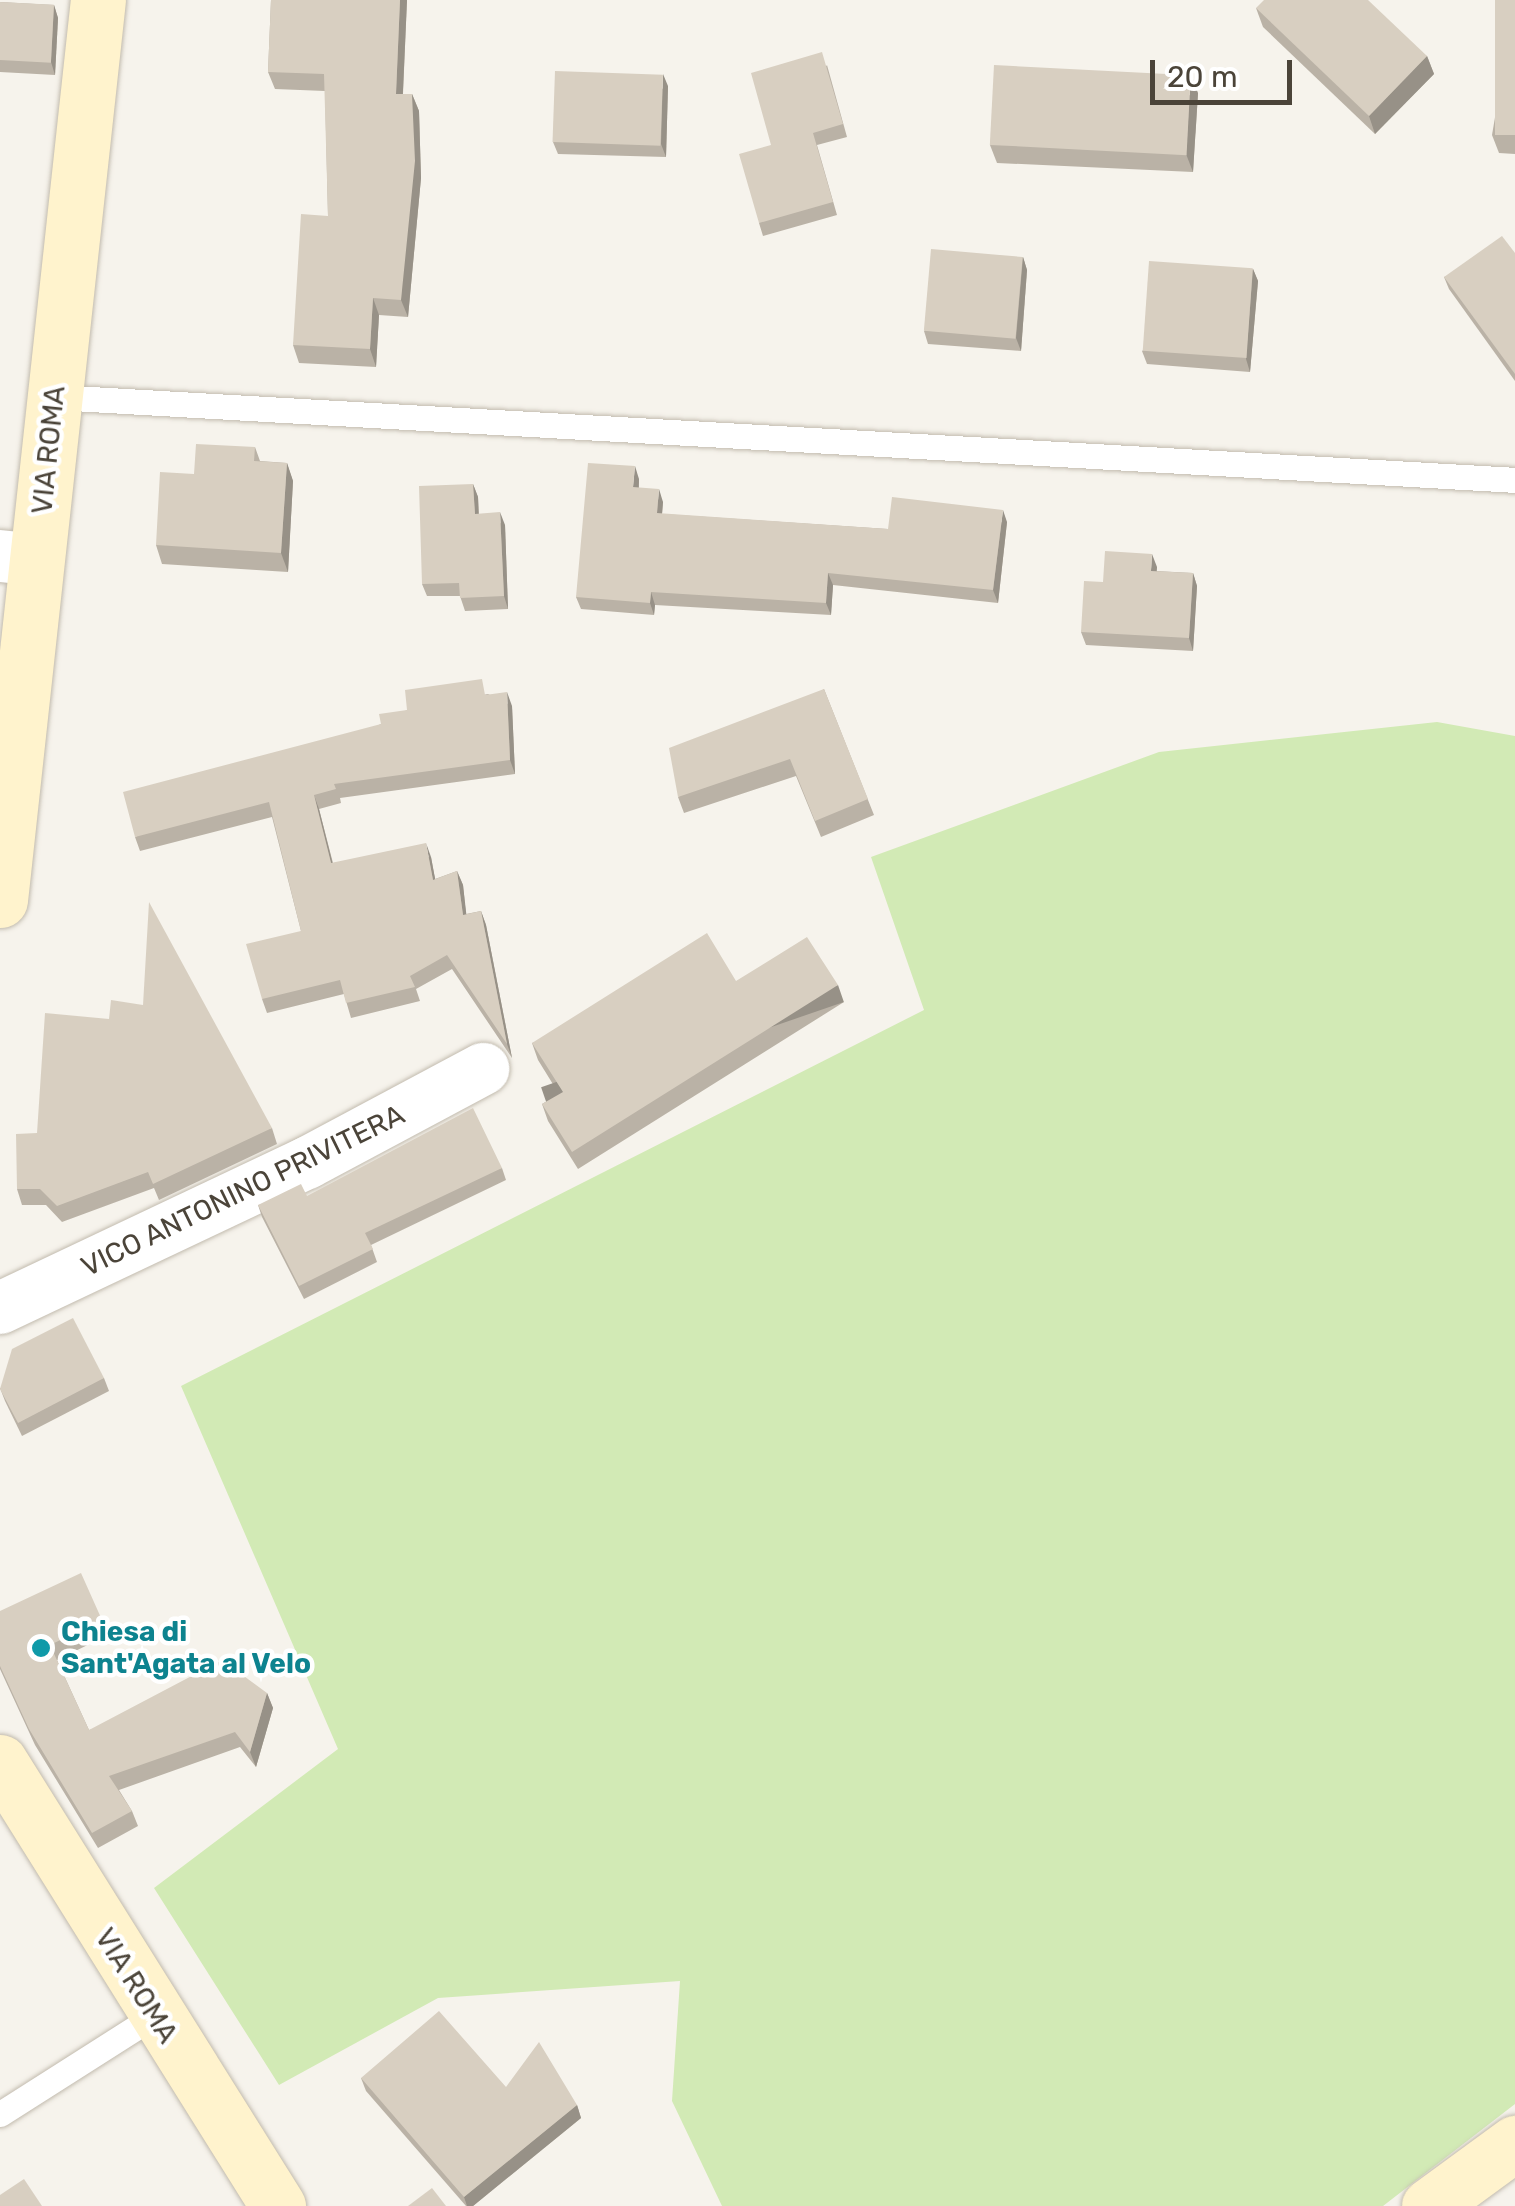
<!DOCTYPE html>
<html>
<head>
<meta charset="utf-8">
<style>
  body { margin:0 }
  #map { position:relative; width:1515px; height:2206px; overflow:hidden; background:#f6f3ec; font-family:Rubik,sans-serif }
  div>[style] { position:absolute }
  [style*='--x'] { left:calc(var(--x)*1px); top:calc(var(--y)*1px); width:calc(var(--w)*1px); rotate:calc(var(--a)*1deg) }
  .green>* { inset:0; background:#d2eab5 }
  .roads { filter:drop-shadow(0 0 2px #c2bbae) drop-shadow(0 0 2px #c2bbae) }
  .service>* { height:25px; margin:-12.5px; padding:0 12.5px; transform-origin:12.5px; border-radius:12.5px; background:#fff }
  .minor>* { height:52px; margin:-26px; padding:0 26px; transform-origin:26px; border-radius:26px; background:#fff }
  .secondary>* { height:55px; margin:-27.5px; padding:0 27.5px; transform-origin:27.5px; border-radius:27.5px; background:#fff3cd }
  .wall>* { inset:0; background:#bab2a6 }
  .shaded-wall>* { inset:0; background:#979187; transform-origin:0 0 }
  .building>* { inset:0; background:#d8cfc1; transform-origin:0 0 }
  .dots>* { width:28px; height:28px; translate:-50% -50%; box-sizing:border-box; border:5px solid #fff; border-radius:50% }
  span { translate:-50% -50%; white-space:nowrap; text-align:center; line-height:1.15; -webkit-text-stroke:9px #fff; paint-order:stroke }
  .street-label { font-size:28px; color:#4b4439 }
  .culture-label { font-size:28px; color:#0d838f; font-weight:700 }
  .left { translate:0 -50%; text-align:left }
  .scale { position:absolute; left:1150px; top:60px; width:142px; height:45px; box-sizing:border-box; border:5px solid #4b4439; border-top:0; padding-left:12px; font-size:30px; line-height:35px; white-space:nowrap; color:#4b4439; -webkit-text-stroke:8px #fff; paint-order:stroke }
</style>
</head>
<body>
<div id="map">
  <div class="green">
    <div style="clip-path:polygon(1437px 722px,1515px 736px,1515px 2104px,1383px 2206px,722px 2206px,672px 2101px,680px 1981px,438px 1998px,279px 2085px,154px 1888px,338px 1749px,181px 1386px,924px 1010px,871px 857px,1159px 752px)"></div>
  </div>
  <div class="roads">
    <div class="service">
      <div style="--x:55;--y:397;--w:1462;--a:3.25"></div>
      <div style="--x:0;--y:2114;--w:183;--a:-32.5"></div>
    </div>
    <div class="minor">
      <div style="--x:0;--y:556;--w:36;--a:6"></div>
      <div style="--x:0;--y:1308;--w:340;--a:-25.3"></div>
      <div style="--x:307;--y:1163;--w:200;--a:-28.1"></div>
    </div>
    <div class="secondary">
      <div style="--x:0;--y:900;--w:905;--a:-83.79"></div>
      <div style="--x:0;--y:1762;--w:524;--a:57.95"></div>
      <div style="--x:1429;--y:2206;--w:107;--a:-36.2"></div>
    </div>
  </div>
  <div class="wall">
    <div style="clip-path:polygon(271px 0,407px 0,403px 94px,412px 94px,419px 111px,421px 178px,408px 317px,379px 315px,376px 367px,299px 363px,293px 345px,328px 216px,325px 91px,275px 89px,268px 72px)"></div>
    <div style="clip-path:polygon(1515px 0,1515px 154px,1499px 153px,1492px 135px)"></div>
    <div style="clip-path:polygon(0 2px,54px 5px,58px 18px,55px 75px,0 72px)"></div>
    <div style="clip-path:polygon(1256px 8px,1427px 56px,1434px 74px,1375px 134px,1263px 27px)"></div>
    <div style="clip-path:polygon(827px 65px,847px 137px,817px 145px,837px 215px,763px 236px,759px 223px,771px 145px)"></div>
    <div style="clip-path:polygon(668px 86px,666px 157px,558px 154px,553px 142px)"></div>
    <div style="clip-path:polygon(1198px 93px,1193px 172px,997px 163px,990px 145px)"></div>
    <div style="clip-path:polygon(1515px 253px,1515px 381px,1449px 289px,1444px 277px)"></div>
    <div style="clip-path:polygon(1023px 257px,1027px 270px,1021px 351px,928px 344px,924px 331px)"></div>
    <div style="clip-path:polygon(1253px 269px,1258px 281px,1250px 372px,1147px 364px,1142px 351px)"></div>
    <div style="clip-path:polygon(255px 447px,260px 461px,287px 463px,293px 481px,288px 572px,162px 564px,156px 545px,194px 474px)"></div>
    <div style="clip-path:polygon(639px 479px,639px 488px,663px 502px,662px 514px,888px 529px,1007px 522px,998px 603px,833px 585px,831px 615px,655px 605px,654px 615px,581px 609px,576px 597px)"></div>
    <div style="clip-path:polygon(473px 484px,478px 497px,479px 514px,505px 525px,508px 609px,465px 611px,460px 596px,427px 596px,422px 584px)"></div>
    <div style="clip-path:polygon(1157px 567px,1156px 571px,1193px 573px,1197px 586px,1193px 651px,1086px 645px,1081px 632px,1103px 582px)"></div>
    <div style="clip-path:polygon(824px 689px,874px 815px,821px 837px,796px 776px,684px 813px,678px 797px)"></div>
    <div style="clip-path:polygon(488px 694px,512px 706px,515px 774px,340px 798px,341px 803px,319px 809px,333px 863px,431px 857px,435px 879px,457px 871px,463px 885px,466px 914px,481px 911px,486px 925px,512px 1058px,452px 969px,416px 989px,420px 1001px,351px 1018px,344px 994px,267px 1013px,262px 999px,301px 931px,272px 817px,140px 851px,135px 837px,381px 724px,407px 710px)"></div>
    <div style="clip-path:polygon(736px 981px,844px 1002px,578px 1169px,548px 1121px,542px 1104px,559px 1094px,538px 1060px,532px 1043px)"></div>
    <div style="clip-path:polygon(272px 1128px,277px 1144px,159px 1200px,154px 1188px,62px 1222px,46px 1205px,22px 1205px,17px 1189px)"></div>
    <div style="clip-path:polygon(502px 1168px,506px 1180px,371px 1245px,377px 1262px,304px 1299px,262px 1217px,258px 1205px)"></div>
    <div style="clip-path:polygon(104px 1378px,109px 1391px,22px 1436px,5px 1401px,0 1388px)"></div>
    <div style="clip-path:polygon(0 1611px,102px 1620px,108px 1635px,57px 1660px,89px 1730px,267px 1693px,273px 1708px,256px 1767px,240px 1747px,119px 1790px,132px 1811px,138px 1826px,98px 1848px,35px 1745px,0 1669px)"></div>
    <div style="clip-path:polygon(361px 2078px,506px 2087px,577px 2105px,581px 2118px,473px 2206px,466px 2206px,366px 2091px)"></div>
  </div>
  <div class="shaded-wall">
    <div style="clip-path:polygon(400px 0,407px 0,402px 112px,396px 94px)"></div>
    <div style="clip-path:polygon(54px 5px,58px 18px,55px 75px,51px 62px)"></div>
    <div style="clip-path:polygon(1427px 56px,1434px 74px,1375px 134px,1369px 116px)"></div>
    <div style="clip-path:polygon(663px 74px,668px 86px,666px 157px,661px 144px)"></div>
    <div style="clip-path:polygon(1191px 74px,1198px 93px,1193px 172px,1186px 154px)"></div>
    <div style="clip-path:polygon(412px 94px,419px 111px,421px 178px,408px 317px,401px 300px)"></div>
    <div style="clip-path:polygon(1023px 257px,1027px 270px,1021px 351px,1016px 338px)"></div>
    <div style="clip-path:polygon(1253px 269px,1258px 281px,1250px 372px,1246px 359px)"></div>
    <div style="clip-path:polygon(373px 298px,379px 315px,376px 367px,370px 349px)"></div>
    <div style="clip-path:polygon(287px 463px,293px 481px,288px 572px,281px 553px)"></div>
    <div style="clip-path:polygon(635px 466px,639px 479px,638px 500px,633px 487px)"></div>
    <div style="clip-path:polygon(473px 484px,478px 497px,479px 527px,475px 514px)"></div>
    <div style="clip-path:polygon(659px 489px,663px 502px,661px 526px,657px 513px)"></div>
    <div style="clip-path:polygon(1003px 510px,1007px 522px,998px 603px,993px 590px)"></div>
    <div style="clip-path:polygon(500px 512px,505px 525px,508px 609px,504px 596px)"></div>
    <div style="clip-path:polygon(1152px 554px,1157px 567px,1156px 583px,1151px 571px)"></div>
    <div style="clip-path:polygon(828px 573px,833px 585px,831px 615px,826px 603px)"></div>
    <div style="clip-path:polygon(1193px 573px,1197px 586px,1193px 651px,1189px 638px)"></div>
    <div style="clip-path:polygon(651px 592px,655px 605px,654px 615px,650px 603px)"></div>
    <div style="clip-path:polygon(507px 692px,512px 706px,515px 774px,510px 760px)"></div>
    <div style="clip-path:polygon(314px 795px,319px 809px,336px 877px,331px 863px)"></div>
    <div style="clip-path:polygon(426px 843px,431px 857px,438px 894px,433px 880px)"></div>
    <div style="clip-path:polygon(457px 871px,463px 885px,468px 929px,463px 915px)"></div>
    <div style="clip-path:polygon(481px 911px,486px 925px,512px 1058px,507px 1044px)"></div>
    <div style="left:838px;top:985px;width:18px;height:314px;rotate:71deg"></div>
    <div style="clip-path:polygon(267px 1693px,273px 1708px,256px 1767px,250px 1752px)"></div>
    <div style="clip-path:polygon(577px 2105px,581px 2118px,473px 2206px,467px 2206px,464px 2197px)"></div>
  </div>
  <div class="building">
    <div style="clip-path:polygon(271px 0,400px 0,396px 94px,412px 94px,415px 161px,401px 300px,373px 298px,370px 349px,293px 345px,301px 214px,328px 216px,324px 74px,268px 72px)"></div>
    <div style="clip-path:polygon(1264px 0,1368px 0,1427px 56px,1369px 116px,1256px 8px)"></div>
    <div style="left:1495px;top:0;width:20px;height:135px"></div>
    <div style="left:0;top:2px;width:54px;height:58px;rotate:3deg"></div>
    <div style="clip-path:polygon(822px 52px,843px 124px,813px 133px,833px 202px,759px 223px,739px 154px,771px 145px,751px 73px)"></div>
    <div style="left:994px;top:65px;width:197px;height:80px;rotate:3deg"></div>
    <div style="left:555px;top:71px;width:108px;height:71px;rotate:2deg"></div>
    <div style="clip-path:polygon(1502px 236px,1515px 253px,1515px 374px,1444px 277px)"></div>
    <div style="left:931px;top:249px;width:92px;height:82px;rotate:5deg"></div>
    <div style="left:1149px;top:261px;width:104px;height:90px;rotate:4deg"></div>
    <div style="clip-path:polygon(196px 444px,255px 447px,254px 461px,287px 463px,281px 553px,156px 545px,160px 472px,194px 474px)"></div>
    <div style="clip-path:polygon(588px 463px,635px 466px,633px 487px,659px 489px,657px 513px,888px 529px,892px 497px,1003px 510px,993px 590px,828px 573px,826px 603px,651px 592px,650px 603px,576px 597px)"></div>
    <div style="clip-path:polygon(473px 484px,475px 514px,500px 512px,504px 596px,460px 598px,459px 583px,422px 584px,419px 486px)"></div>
    <div style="clip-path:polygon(1105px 551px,1152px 554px,1151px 571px,1193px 573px,1189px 638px,1081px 632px,1084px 581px,1103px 582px)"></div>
    <div style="clip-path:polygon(482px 679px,485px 695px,507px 692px,510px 760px,334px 784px,336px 789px,314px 795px,331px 863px,426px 843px,433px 880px,457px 871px,463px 915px,481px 911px,507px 1044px,447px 955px,410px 976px,415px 987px,346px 1003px,340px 980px,262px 999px,246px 944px,301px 931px,269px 802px,135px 837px,123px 792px,381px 724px,379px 714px,407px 710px,405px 690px)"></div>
    <div style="clip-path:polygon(824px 689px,868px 799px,815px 821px,790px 759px,678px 797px,669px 748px)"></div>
    <div style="clip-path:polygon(149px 902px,272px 1128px,153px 1184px,148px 1172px,57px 1206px,40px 1189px,17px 1189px,16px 1134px,37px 1133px,45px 1013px,109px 1019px,111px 1000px,143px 1005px)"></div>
    <div style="clip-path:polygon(707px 933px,736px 981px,807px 937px,838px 985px,572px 1152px,542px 1104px,563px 1092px,532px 1043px)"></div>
    <div style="clip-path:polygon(473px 1108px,502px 1168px,365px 1233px,373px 1249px,299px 1286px,258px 1205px,301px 1184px,307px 1196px)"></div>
    <div style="clip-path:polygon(73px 1318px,104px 1378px,18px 1423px,0 1389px,12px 1349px)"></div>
    <div style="clip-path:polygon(81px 1573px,102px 1620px,50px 1645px,89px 1730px,222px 1660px,267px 1693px,250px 1752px,235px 1732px,109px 1776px,132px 1811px,92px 1833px,29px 1729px,0 1666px,0 1611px)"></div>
    <div style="clip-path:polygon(439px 2011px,506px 2087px,539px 2042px,577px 2105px,464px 2197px,361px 2078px)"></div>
    <div style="clip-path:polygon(24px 2179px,42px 2206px,0 2206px,0 2195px)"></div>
    <div style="clip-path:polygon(432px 2188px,446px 2206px,408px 2206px)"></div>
  </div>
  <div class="dots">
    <div style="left:41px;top:1648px;background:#0f9aa8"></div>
  </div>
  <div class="street-label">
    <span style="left:49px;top:450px;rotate:-84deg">VIA ROMA</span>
    <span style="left:243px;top:1191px;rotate:-26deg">VICO ANTONINO PRIVITERA</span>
    <span style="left:136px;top:1986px;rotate:58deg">VIA ROMA</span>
  </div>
  <div class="culture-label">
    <span class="left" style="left:61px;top:1648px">Chiesa di<br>Sant'Agata al Velo</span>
  </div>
  <div class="scale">20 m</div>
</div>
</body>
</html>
